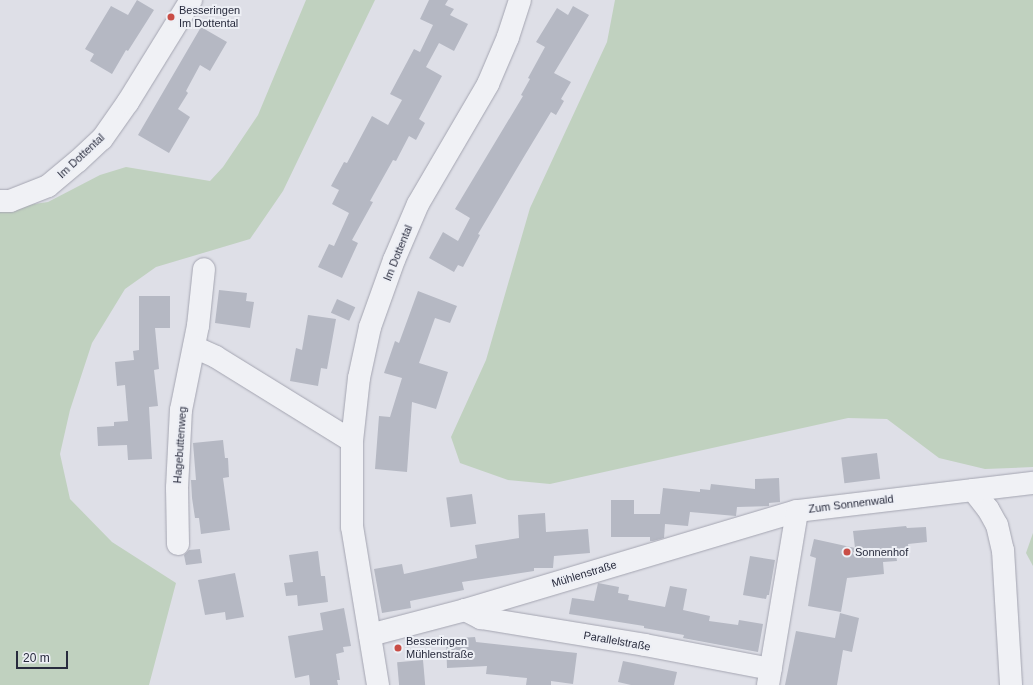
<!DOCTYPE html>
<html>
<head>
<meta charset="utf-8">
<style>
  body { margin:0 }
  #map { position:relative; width:1033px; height:685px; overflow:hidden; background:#dedfe7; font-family:Arial,sans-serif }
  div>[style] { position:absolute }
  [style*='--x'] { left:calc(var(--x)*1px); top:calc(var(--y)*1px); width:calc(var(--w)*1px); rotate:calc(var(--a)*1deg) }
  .green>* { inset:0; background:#c0d1bf }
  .building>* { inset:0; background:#b5b8c3; transform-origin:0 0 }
  .roads { filter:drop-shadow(0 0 1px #a4a5b1) drop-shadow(0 0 1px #a4a5b1) }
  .minor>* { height:22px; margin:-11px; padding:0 11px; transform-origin:11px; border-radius:11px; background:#f0f1f5 }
  .dots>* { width:11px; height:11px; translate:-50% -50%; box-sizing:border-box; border:2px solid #edeff5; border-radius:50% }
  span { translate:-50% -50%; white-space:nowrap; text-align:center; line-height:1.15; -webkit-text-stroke:4px #edeff5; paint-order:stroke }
  .poi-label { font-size:11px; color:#282b3d }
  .left { translate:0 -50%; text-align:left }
  .street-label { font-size:11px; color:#282b3d }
  .scale { position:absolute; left:16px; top:651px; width:52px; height:18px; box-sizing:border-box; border:2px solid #282b3d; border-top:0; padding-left:5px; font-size:12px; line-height:14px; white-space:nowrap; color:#282b3d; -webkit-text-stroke:3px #edeff5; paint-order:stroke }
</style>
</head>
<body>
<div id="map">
  <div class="green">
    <div style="clip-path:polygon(306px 0,375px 0,283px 191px,250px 239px,156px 267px,125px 289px,92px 343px,70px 410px,60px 454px,70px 499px,112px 542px,176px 583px,149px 685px,0 685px,0 209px,48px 202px,100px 175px,126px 167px,210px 181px,223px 167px,258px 115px)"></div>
    <div style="clip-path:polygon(615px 0,1033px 0,1033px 467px,985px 469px,939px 458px,887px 419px,848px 418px,550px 484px,508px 480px,460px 463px,451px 437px,486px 360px,530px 208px,607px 42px)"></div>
    <div style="clip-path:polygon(1033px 533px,1033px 566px,1026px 553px)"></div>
  </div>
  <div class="building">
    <div style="clip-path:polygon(137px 0,154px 10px,128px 51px,126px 50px,112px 74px,90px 61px,94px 54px,85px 49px,111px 6px,128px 15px)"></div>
    <div style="clip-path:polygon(429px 0,448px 0,445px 5px,454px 9px,450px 15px,468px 24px,454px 51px,439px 43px,426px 67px,442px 76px,419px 119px,425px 123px,416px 140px,409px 136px,396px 161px,393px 160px,370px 201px,373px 202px,352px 240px,358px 243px,342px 278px,318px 267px,329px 244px,334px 246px,349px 213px,332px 204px,339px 190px,331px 186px,344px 162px,347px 163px,372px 116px,388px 125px,402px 100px,390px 94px,414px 49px,420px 52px,433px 25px,420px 19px)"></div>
    <div style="clip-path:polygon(573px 6px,589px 15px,554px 73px,571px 82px,561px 99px,564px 101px,556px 115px,551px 112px,525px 155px,478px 234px,480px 235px,463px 267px,458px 265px,454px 272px,429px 258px,443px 232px,458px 241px,470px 218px,455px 209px,523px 96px,521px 95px,530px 79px,528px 78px,545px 47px,536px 42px,557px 8px,568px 15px)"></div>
    <div style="clip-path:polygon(201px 27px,227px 42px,210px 71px,200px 65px,186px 91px,188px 93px,178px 109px,190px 117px,169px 153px,138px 135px)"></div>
    <div style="clip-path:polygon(219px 290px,247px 293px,246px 301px,254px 302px,250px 328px,215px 323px)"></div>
    <div style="clip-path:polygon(418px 291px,457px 306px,450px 323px,435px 318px,419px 363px,448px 372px,436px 409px,412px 402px,407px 472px,375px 469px,379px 416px,390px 417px,402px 378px,384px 373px,395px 341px,399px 343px)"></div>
    <div style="clip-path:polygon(139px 296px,170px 296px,170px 328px,155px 328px,159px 369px,154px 370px,158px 406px,149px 407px,152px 459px,128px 460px,127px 445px,98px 446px,97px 427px,114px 426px,114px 422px,128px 421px,125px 385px,117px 386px,115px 362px,134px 360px,133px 351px,139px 350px)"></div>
    <div style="left:337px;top:299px;width:20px;height:15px;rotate:24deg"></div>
    <div style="clip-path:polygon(308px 315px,336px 319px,327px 369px,321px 368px,318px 386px,290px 381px,296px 348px,302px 350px)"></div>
    <div style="clip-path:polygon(223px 440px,225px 458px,228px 458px,229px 477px,223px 478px,230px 530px,201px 534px,199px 518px,195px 518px,192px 498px,191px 480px,196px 480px,193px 443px)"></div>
    <div style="left:877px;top:453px;width:26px;height:36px;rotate:83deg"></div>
    <div style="clip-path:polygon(779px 478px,780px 502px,769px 503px,769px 506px,737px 507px,736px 516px,690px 512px,688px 526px,665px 524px,664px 538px,653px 541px,650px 541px,650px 537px,611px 537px,611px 500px,634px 500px,634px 514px,660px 514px,663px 488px,700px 492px,700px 489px,710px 490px,711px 484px,755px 489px,755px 479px)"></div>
    <div style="left:472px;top:494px;width:30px;height:26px;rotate:82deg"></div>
    <div style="clip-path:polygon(545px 513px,546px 532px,588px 529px,590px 553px,554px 556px,553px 568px,534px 568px,534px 571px,462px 582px,464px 590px,410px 601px,411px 608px,382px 613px,374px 569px,402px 564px,404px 574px,477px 558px,475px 545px,519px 538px,518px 515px)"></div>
    <div style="clip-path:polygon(906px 526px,907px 528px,926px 527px,927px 542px,908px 544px,909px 553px,896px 555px,897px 561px,883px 562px,884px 574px,847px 578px,841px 612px,808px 606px,816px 558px,810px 556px,814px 539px,855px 548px,853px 531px)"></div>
    <div style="clip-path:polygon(200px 549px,202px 563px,186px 565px,184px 555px,189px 550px)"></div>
    <div style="clip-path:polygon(318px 551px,321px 576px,325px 576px,328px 602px,298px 606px,297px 595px,286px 596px,284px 583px,293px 582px,289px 555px)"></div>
    <div style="clip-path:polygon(750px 556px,775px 560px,769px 595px,767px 595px,766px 599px,743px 595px)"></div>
    <div style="clip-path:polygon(235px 573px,244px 617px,226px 620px,225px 612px,205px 615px,198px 580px)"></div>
    <div style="clip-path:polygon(598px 583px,619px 587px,618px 593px,629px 595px,628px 600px,665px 607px,670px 586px,687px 589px,683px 610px,710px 616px,709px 621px,738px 625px,739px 620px,763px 624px,758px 652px,683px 638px,684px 635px,644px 628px,644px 626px,569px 614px,572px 598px,594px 601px)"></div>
    <div style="clip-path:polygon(344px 608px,351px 646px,343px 647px,344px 652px,336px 654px,340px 680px,337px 680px,338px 685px,310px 685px,309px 675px,295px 678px,288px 636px,323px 630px,320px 613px)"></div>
    <div style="clip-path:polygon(840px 613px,859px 618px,852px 652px,843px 650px,837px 685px,785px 685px,796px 631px,835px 638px)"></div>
    <div style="clip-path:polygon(475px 637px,476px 642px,577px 653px,573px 684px,551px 681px,551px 685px,526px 685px,527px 678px,486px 674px,487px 666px,447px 668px,446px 639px)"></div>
    <div style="left:423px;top:660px;width:25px;height:26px;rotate:85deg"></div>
    <div style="clip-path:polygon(623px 661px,677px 672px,674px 685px,631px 685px,618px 682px)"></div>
  </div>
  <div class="roads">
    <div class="minor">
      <div style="--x:0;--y:201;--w:10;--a:0"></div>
      <div style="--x:10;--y:201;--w:41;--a:-21.5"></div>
      <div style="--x:48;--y:186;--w:38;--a:-40"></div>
      <div style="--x:77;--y:162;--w:34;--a:-43"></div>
      <div style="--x:102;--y:139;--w:45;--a:-54.9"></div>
      <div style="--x:128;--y:102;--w:120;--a:-58.3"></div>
      <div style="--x:194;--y:347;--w:24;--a:24"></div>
      <div style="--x:216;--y:357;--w:160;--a:31.7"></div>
      <div style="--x:973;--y:490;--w:24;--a:52"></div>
      <div style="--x:988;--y:509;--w:18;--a:61"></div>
      <div style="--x:997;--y:525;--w:26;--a:77"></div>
      <div style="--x:1003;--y:550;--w:135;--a:86.6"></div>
      <div style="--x:178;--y:544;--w:56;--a:-91"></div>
      <div style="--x:177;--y:488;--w:78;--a:-87.1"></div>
      <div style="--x:181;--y:410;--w:86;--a:-78.6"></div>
      <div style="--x:198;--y:326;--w:57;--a:-84"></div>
      <div style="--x:465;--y:610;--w:18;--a:27"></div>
      <div style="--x:481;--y:618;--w:166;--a:9.3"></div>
      <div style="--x:645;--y:645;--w:128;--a:10.8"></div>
      <div style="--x:370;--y:635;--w:98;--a:-14.7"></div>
      <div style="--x:465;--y:610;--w:346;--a:-16.6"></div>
      <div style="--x:797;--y:511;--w:238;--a:-6.8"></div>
      <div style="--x:378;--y:685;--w:160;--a:-99.3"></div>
      <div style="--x:352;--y:527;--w:86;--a:-90"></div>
      <div style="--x:352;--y:441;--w:63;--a:-83.7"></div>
      <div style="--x:359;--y:378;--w:52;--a:-77.8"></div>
      <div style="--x:370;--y:327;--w:71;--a:-70.3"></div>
      <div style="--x:394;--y:260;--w:61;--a:-66.8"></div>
      <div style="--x:418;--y:204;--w:139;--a:-59.7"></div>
      <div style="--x:488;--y:84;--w:51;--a:-66.9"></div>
      <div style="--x:508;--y:37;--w:39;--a:-72"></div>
      <div style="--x:768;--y:685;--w:176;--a:-80.5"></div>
    </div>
  </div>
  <div class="dots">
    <div style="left:171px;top:17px;background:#c94d46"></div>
    <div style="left:847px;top:552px;background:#c94d46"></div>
    <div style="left:398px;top:648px;background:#c94d46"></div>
  </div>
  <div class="poi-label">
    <span class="left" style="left:179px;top:17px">Besseringen<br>Im Dottental</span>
    <span class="left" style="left:855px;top:552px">Sonnenhof</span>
    <span class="left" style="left:406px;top:648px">Besseringen<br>Mühlenstraße</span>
  </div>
  <div class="street-label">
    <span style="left:81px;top:156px;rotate:-43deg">Im Dottental</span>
    <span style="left:398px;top:253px;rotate:-68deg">Im Dottental</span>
    <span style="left:180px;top:445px;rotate:-86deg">Hagebuttenweg</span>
    <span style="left:851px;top:504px;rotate:-7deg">Zum Sonnenwald</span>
    <span style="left:584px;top:574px;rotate:-17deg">Mühlenstraße</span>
    <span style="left:617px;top:641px;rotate:10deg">Parallelstraße</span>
  </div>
  <div class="scale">20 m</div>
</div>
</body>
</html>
